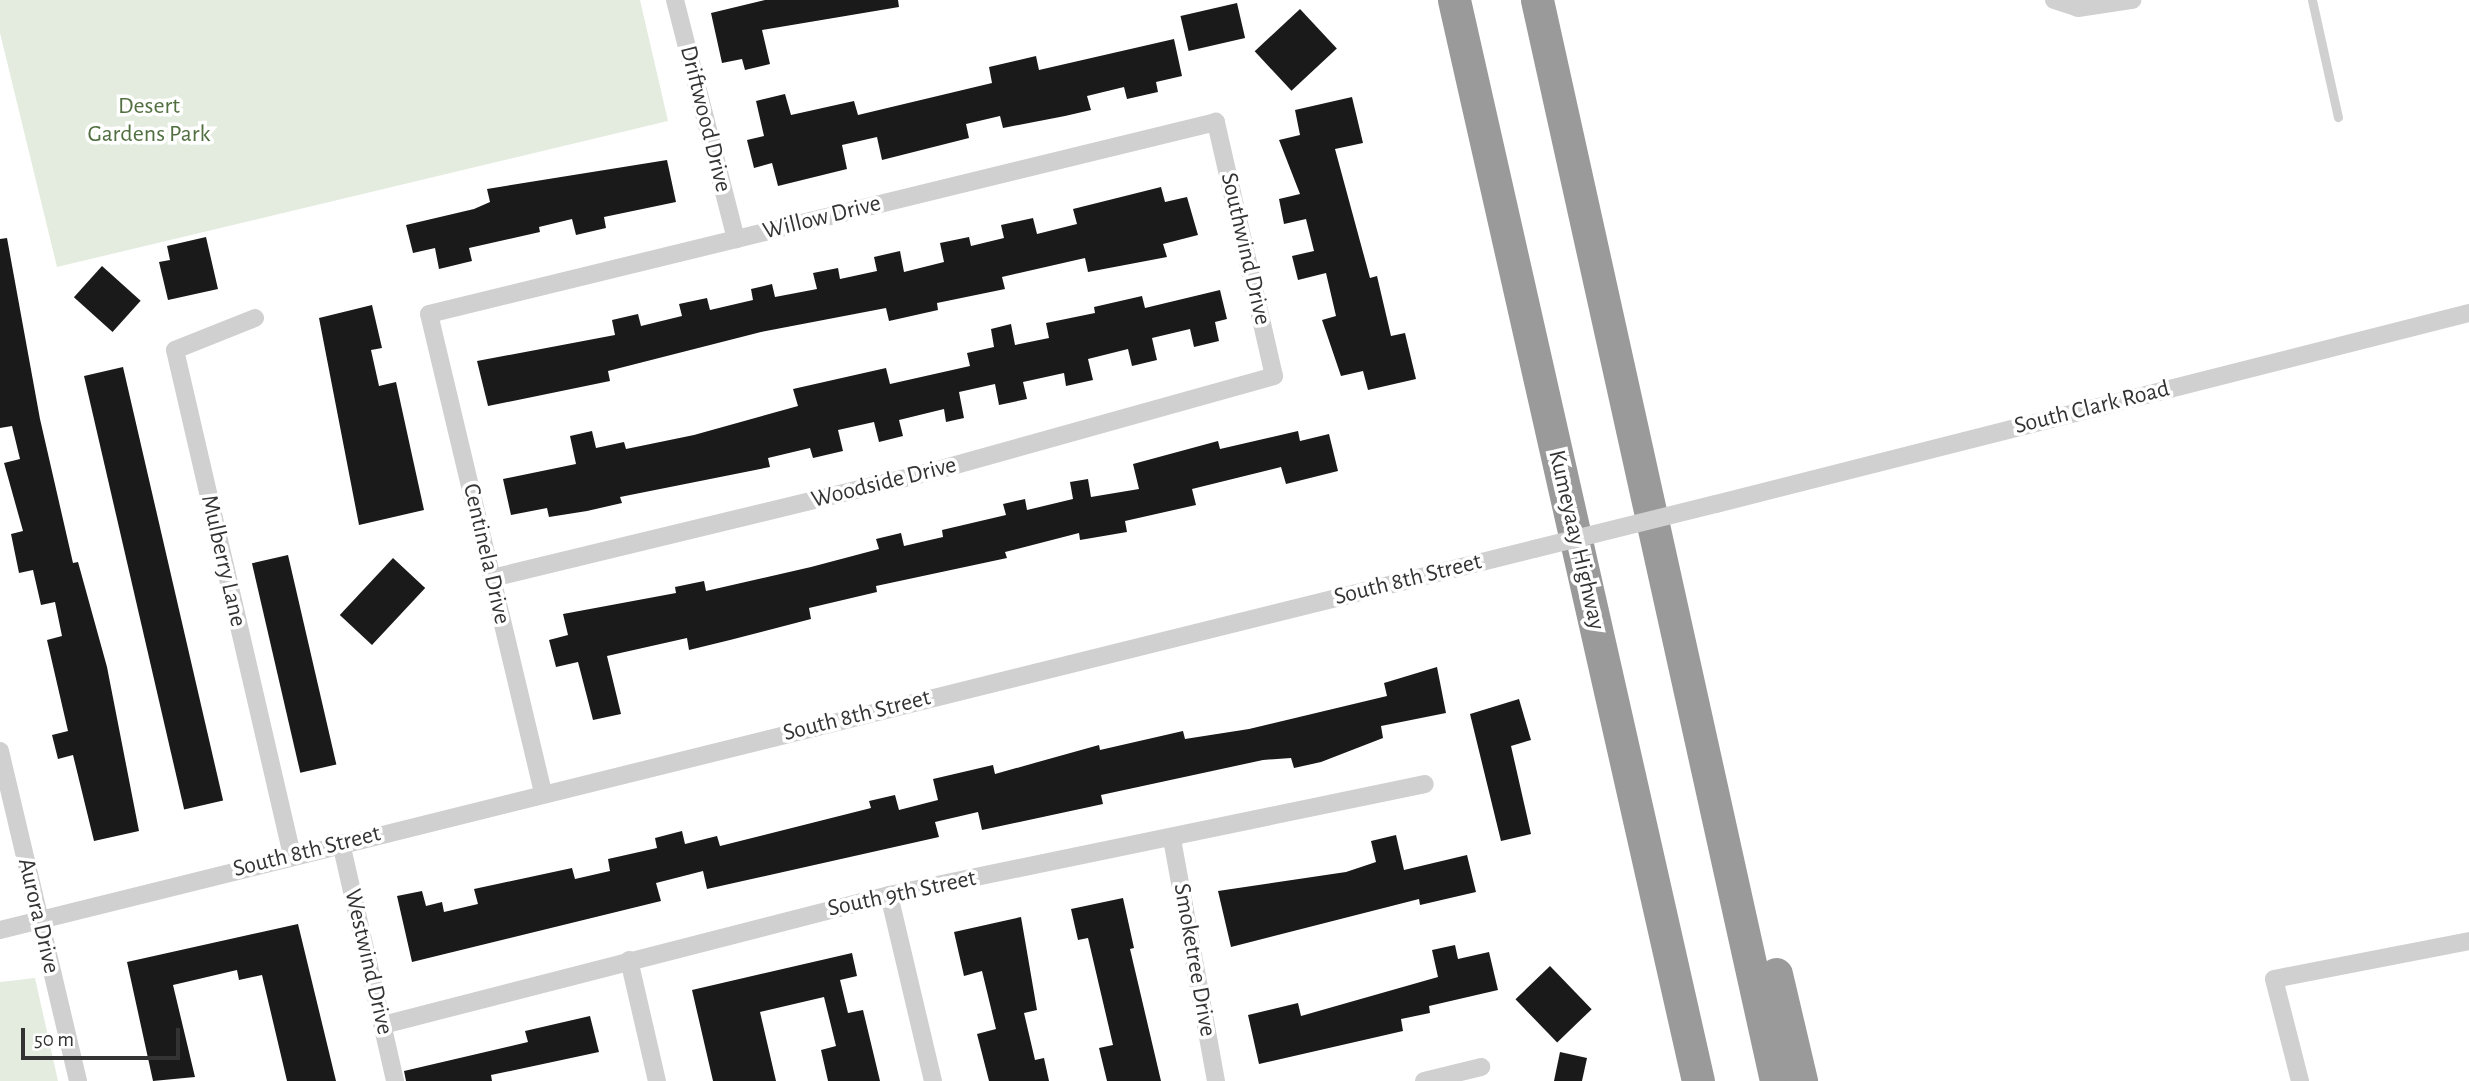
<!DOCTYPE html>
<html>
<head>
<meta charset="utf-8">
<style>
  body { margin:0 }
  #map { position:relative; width:2469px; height:1081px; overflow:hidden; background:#fff; font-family:"Alegreya Sans",sans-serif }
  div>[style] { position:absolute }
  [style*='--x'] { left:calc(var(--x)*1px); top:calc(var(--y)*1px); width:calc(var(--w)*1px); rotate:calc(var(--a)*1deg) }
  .green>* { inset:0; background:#e4ecdf }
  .building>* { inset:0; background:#1a1a1a; transform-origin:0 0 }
  .lane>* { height:9px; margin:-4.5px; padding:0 4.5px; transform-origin:4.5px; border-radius:4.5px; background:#d0d0d0 }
  .street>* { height:18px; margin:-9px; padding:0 9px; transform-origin:9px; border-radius:9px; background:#d0d0d0 }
  .highway>* { height:33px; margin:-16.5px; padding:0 16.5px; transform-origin:16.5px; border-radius:16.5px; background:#9a9a9a }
  .street-bridge>* { height:18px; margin:-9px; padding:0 9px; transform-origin:9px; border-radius:9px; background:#d0d0d0 }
  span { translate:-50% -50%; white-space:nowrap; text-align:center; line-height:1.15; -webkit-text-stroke:7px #fff; paint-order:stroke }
  .park-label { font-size:24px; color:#516f40 }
  .street-label { font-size:24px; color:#333 }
  .scale { position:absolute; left:21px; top:1028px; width:159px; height:32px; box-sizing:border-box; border:4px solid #333; border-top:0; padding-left:9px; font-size:21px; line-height:24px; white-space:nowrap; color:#333; -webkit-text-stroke:5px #fff; paint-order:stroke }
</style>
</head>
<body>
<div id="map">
  <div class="green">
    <div style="clip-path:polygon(0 0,640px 0,668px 121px,57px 267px,0 33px)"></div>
    <div style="clip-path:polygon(35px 978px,58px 1081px,0 1081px,0 982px)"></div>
  </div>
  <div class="building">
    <div style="clip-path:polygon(765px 0,898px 0,899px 7px,762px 30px,770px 64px,745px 70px,742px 59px,722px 63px,711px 13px)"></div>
    <div style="left:1237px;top:3px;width:36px;height:58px;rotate:77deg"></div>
    <div style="left:1300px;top:9px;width:54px;height:62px;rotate:47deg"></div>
    <div style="clip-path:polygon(1174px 39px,1182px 76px,1156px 82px,1158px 92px,1127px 99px,1124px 87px,1087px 96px,1091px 110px,1065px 116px,1003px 128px,1000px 116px,966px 124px,969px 138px,882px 160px,877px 137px,842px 145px,847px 169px,778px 186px,772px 163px,754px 168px,747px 140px,764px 136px,756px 101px,785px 94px,791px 115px,854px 101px,858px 115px,992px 83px,989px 67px,1036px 56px,1039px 70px)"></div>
    <div style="clip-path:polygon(1352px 97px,1363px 143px,1335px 149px,1370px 278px,1377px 276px,1391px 336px,1405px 333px,1416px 379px,1368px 390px,1363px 371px,1341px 376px,1322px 320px,1336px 316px,1326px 273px,1298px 280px,1292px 256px,1314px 251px,1306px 219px,1284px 224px,1279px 199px,1300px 194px,1279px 140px,1300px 135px,1295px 110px)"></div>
    <div style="clip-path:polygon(667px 160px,676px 202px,604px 217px,606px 228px,576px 235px,572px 219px,539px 227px,540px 232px,469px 248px,472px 261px,439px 269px,435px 248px,413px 253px,406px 225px,474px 209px,490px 202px,487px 189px)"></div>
    <div style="clip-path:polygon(1161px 187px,1165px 202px,1187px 197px,1198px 235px,1163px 244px,1167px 257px,1088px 272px,1085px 258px,1002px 277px,1005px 289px,937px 303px,938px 310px,889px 321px,886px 308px,761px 332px,608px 371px,610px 381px,488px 406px,477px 361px,615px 335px,612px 320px,638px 314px,641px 326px,682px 316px,679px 304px,707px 298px,710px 310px,753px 300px,751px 289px,772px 284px,775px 297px,817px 289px,813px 273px,838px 268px,840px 279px,877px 271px,874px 257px,900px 251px,904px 272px,944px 262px,940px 243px,969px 237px,971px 246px,1004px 238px,1001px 225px,1033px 218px,1037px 234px,1077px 224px,1073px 209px)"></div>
    <div style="clip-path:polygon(206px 237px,218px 289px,168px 300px,159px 262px,170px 260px,167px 246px)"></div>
    <div style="clip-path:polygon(7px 238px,40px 419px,73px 563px,78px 562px,107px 667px,139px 831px,94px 841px,73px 755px,58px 759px,52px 735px,68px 731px,47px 640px,62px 636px,55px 602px,41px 605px,33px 570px,19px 573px,11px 534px,23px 531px,4px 463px,20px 459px,12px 426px,0 428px,0 239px)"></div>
    <div style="left:102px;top:266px;width:52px;height:42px;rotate:42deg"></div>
    <div style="clip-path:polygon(1220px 290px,1227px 319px,1215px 322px,1219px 341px,1194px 347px,1190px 329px,1152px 338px,1157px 360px,1132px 366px,1128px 349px,1088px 359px,1093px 380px,1066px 386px,1064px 373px,1023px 382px,1027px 399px,999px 405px,995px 384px,959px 392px,964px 418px,946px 422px,944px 409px,899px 420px,903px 436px,879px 442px,874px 422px,838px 430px,843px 451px,813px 458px,810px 448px,768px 458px,770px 467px,620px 497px,622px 503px,587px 511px,549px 517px,547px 508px,511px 515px,503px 479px,576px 464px,570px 436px,592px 431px,596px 448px,624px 442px,626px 449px,694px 435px,798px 406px,793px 389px,886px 368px,890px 384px,970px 366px,967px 353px,994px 347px,991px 329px,1011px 324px,1015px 345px,1049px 338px,1046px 323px,1095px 313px,1094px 307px,1142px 296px,1145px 308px)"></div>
    <div style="clip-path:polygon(372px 305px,382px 348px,371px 350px,379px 386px,396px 382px,424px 510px,359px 525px,319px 318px)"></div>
    <div style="left:123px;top:367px;width:445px;height:40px;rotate:77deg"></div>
    <div style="clip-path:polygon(1298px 431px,1300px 441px,1329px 434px,1338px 471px,1286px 484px,1281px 467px,1192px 489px,1196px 505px,1125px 521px,1127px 532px,1080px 540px,1079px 533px,1005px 552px,1007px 558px,876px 586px,877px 592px,809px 608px,811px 619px,730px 640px,689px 650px,687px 638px,607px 656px,621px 714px,593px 720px,578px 662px,556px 667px,549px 640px,568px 635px,563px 614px,676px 593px,675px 587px,704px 581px,706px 591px,811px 567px,879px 549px,876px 539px,901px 533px,904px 546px,943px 537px,942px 530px,1006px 515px,1003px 504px,1025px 499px,1027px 510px,1073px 499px,1070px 482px,1088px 479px,1091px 497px,1139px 489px,1133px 464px,1218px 441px,1220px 449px)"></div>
    <div style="left:288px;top:555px;width:215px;height:37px;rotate:77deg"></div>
    <div style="left:393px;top:558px;width:44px;height:78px;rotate:43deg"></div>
    <div style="clip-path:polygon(1437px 667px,1446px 713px,1381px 726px,1383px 738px,1321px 762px,1294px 768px,1291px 758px,1263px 760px,1101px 795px,1103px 804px,982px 830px,978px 812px,935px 822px,939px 837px,707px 889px,703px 871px,656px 883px,661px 901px,412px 962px,397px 896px,422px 891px,426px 906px,442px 902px,444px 912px,478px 904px,474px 889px,572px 868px,575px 879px,610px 871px,608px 859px,657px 848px,655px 838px,682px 831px,685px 844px,717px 836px,720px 846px,871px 808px,869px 801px,895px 795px,899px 810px,938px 800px,933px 779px,993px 765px,995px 774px,1099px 745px,1100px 750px,1183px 731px,1185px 739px,1249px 729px,1387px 696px,1384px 683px)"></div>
    <div style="clip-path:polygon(1519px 699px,1531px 740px,1511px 746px,1531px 834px,1501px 841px,1470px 714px)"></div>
    <div style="clip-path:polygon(1396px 835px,1404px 870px,1467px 855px,1476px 892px,1420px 905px,1419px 899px,1231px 947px,1218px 891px,1346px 872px,1376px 862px,1371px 841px)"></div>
    <div style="clip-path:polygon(1123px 898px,1134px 948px,1130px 949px,1161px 1081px,1107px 1081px,1099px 1048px,1113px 1045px,1088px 938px,1078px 940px,1071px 909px)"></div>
    <div style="clip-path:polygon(1021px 917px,1037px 1010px,1024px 1013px,1035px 1060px,1044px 1058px,1049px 1081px,989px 1081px,977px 1034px,996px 1029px,982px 971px,964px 976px,954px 932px)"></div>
    <div style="clip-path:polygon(298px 924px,336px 1081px,287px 1081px,262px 975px,239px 980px,237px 970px,173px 985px,195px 1077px,153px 1081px,127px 962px)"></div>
    <div style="clip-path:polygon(1455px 945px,1458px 959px,1489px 952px,1498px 990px,1429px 1006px,1430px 1013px,1401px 1019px,1403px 1031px,1259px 1064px,1248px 1015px,1298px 1003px,1301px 1016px,1438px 977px,1432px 950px)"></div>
    <div style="clip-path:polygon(852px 953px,857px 976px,840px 980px,848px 1013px,863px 1010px,880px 1081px,828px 1081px,821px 1050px,836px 1046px,824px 997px,760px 1012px,776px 1081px,713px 1081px,692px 990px)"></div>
    <div style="left:1550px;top:966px;width:60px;height:48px;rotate:46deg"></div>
    <div style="clip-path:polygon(590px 1016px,599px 1052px,491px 1075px,492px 1081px,406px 1081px,404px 1071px,528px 1042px,525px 1031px)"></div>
    <div style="clip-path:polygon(1560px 1052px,1587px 1058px,1582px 1081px,1554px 1081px)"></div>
  </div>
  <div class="lane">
    <div style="--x:2312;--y:0;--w:120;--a:77.5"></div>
  </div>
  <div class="street">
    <div style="--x:675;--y:0;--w:247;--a:75.7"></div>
    <div style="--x:2054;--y:0;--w:25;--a:18"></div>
    <div style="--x:2078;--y:8;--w:55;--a:-8.4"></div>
    <div style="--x:255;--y:318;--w:86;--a:158.2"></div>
    <div style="--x:175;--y:350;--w:518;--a:76.96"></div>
    <div style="--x:1716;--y:504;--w:777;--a:-14.23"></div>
    <div style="--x:492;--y:578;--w:455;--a:-13.6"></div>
    <div style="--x:934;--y:471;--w:353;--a:-15.6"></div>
    <div style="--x:1274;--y:376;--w:261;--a:-102.9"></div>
    <div style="--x:1216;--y:122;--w:810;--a:166.29"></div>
    <div style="--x:429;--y:314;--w:492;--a:76.6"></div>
    <div style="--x:0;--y:751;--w:339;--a:76.7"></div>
    <div style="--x:1172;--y:839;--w:246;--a:79.7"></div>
    <div style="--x:341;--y:843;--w:244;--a:77.2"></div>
    <div style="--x:889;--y:895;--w:191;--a:76.7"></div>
    <div style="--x:0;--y:930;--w:1581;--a:-13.95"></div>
    <div style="--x:629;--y:960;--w:124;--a:77"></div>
    <div style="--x:383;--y:1025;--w:522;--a:-14.41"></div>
    <div style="--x:889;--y:895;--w:547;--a:-11.7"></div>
    <div style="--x:1424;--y:1081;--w:59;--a:-13.8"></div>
    <div style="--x:2300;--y:1081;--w:105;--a:-104.3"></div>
    <div style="--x:2274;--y:979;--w:199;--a:-11"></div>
  </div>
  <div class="highway">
    <div style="--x:1454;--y:0;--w:1108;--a:77.28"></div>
    <div style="--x:1537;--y:0;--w:1107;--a:77.53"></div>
    <div style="--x:1776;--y:974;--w:110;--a:76.8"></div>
  </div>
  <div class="street-bridge">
    <div style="--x:1534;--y:549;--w:187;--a:-13.9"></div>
  </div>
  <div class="park-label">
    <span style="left:149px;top:121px">Desert<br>Gardens Park</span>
  </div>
  <div class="street-label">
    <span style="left:705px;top:119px;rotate:76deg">Driftwood Drive</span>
    <span style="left:822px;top:218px;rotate:-14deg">Willow Drive</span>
    <span style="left:1245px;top:249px;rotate:77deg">Southwind Drive</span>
    <span style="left:2092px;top:408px;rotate:-14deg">South Clark Road</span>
    <span style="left:884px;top:483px;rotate:-14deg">Woodside Drive</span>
    <span style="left:1576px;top:540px;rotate:77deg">Kumeyaay Highway</span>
    <span style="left:486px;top:554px;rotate:77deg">Centinela Drive</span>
    <span style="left:223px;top:561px;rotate:77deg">Mulberry Lane</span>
    <span style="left:1408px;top:580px;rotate:-14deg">South 8th Street</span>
    <span style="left:857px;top:716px;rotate:-14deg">South 8th Street</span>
    <span style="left:307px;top:852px;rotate:-14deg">South 8th Street</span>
    <span style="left:902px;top:894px;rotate:-12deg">South 9th Street</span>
    <span style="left:38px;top:916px;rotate:77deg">Aurora Drive</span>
    <span style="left:1194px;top:960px;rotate:80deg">Smoketree Drive</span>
    <span style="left:368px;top:962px;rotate:77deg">Westwind Drive</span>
  </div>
  <div class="scale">50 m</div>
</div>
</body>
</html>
